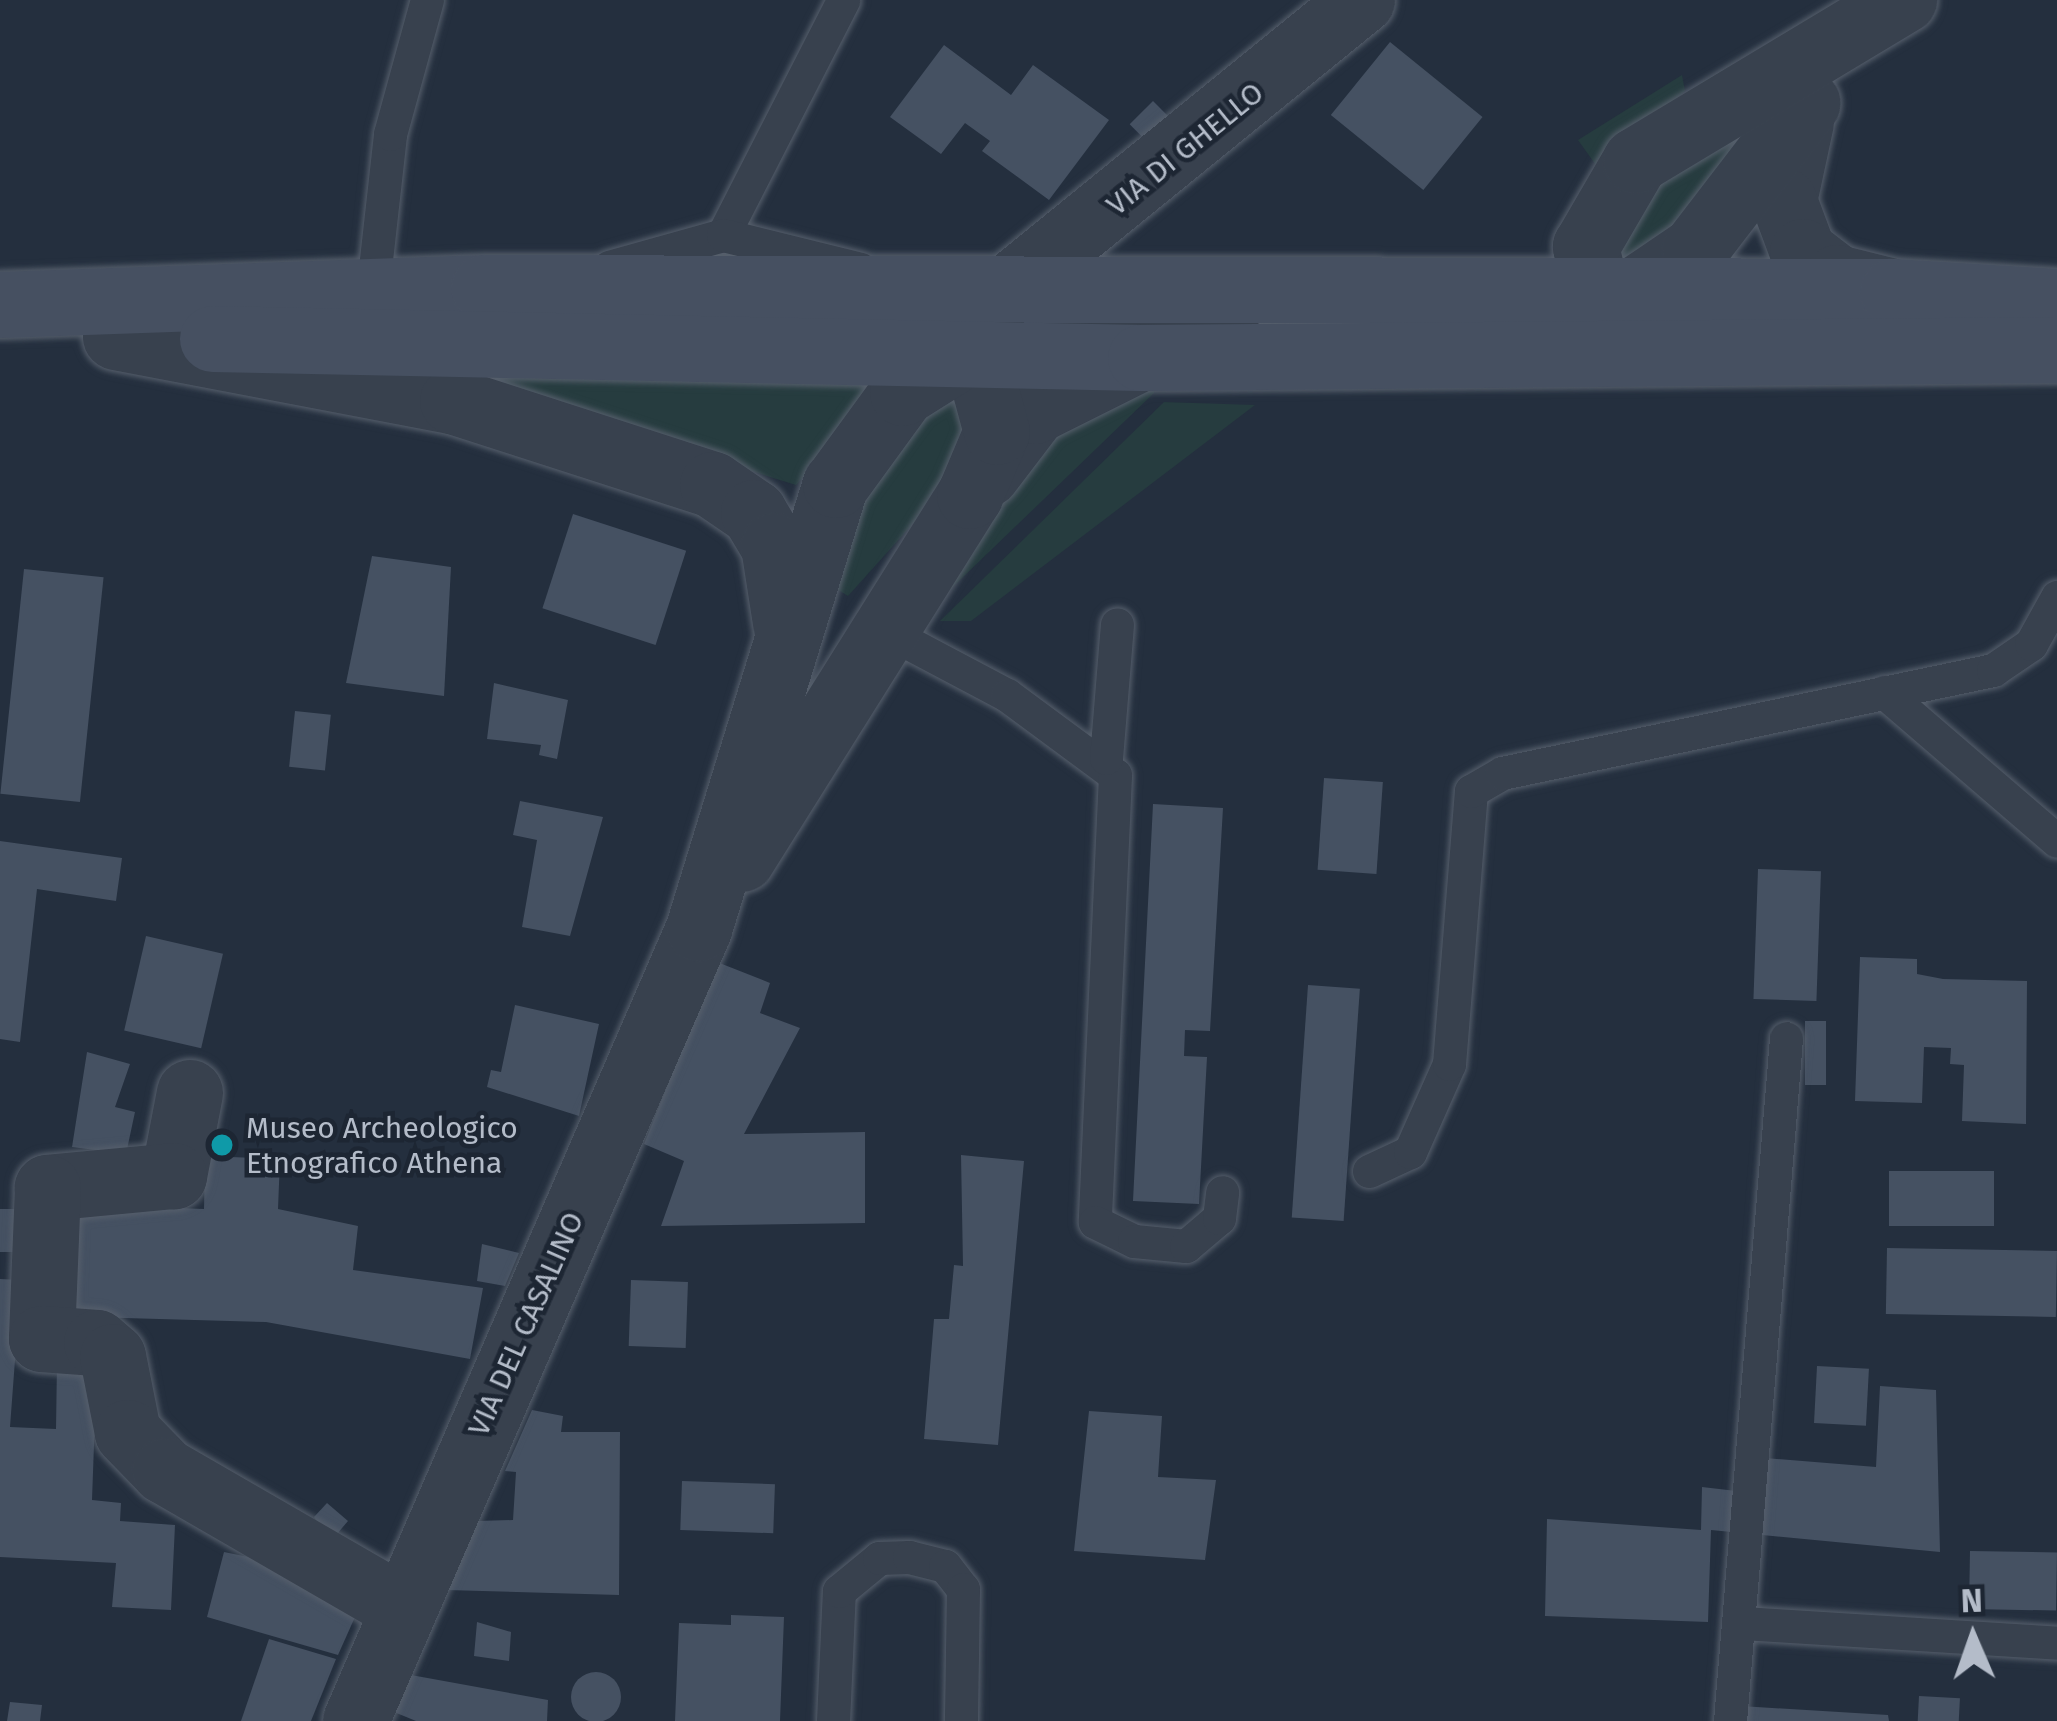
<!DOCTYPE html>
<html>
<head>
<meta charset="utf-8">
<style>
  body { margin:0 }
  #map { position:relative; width:2057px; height:1721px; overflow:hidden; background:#242f3e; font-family:"Fira Sans",sans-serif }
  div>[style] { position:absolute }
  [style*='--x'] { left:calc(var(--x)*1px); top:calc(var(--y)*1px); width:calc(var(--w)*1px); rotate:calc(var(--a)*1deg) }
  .green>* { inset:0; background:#263c3f }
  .building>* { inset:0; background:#455162; transform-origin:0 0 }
  .round { border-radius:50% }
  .roads { filter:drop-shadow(0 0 3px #565f6c) drop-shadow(0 0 3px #565f6c) }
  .service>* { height:33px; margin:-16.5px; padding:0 16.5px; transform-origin:16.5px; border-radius:16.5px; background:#38414e }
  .minor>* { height:66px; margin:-33px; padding:0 33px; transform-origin:33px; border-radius:33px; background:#38414e }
  .tertiary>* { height:66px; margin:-33px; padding:0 33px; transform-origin:33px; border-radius:33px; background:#38414e }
  .secondary>* { height:66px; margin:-33px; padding:0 33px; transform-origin:33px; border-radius:33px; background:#465061 }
  .dots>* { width:33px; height:33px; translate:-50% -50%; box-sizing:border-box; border:6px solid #1d2633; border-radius:50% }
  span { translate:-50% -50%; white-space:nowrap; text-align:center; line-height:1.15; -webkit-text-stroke:9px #1d2633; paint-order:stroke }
  .street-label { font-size:30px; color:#b4bcc9 }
  .poi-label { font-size:30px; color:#b4bcc9 }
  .left { translate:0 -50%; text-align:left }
  .north { position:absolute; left:1913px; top:1577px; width:120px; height:120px; -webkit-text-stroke:9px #1d2633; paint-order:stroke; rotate:358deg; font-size:33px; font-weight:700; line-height:48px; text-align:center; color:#b4bcc9 }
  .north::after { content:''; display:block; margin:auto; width:42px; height:54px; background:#b4bcc9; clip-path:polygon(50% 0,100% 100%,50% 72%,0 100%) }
</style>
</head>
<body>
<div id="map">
  <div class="green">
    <div style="clip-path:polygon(1682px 75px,1685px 91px,1598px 168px,1578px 140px)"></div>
    <div style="clip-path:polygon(1755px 123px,1676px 238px,1620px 269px,1611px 224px,1639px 188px)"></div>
    <div style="clip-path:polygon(908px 368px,796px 485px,424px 369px)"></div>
    <div style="clip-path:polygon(959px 378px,966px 446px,929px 506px,848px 596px,830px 585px,867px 472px)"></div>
    <div style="clip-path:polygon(1156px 378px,1154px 393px,932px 607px,1056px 417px)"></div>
    <div style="clip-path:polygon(1164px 402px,1255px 405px,971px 621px,940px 621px)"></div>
  </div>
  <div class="building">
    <div style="left:1390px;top:42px;width:119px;height:94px;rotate:39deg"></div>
    <div style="clip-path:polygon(944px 45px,1011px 95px,1033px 65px,1109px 120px,1049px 200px,982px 151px,990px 141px,965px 123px,941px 154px,890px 117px)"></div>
    <div style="left:1153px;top:101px;width:25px;height:33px;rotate:45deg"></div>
    <div style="left:573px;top:514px;width:119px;height:99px;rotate:18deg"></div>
    <div style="clip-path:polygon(372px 556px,451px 567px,444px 696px,346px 683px)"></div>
    <div style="left:24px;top:569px;width:80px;height:226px;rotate:6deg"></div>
    <div style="clip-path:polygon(494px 683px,568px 700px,557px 759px,539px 755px,541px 745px,487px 739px)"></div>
    <div style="left:295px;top:711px;width:36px;height:56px;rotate:6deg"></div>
    <div style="left:1324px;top:778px;width:59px;height:92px;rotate:4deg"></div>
    <div style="clip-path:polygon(520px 801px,603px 817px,570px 936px,522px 927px,537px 840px,513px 835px)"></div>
    <div style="clip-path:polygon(1153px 804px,1223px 808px,1210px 1031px,1185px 1030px,1184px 1056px,1207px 1057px,1199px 1204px,1133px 1201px)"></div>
    <div style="clip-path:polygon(0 841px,122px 858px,116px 901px,37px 889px,20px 1042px,0 1039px)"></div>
    <div style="left:1758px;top:869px;width:63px;height:130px;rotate:2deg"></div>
    <div style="left:146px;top:936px;width:79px;height:97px;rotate:13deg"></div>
    <div style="clip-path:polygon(1860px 957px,1917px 959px,1917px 974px,1943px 979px,2027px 981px,2026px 1124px,1962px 1121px,1964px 1065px,1950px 1064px,1951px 1048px,1924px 1047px,1922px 1103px,1855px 1101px)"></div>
    <div style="clip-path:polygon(717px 962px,770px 983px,760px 1013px,800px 1028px,744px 1134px,865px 1132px,865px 1223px,661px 1226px,684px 1161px,644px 1144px)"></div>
    <div style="left:1308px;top:985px;width:52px;height:233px;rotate:4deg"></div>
    <div style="clip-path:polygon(515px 1005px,599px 1024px,579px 1116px,487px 1087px,491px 1070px,501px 1072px)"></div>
    <div style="left:1805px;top:1021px;width:21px;height:64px"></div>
    <div style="clip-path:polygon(87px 1052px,130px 1064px,115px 1107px,135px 1112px,126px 1154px,72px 1147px)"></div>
    <div style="clip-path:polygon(961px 1155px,1024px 1161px,998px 1445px,924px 1439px,934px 1319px,949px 1319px,954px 1265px,963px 1266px)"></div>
    <div style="clip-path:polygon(205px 1156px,280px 1159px,278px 1209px,358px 1226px,353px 1270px,483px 1288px,470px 1359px,266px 1322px,54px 1316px,55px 1203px,204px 1209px)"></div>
    <div style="left:1889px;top:1171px;width:105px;height:55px"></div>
    <div style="left:0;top:1209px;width:19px;height:43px"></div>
    <div style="clip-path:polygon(482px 1244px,519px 1253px,505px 1286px,477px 1281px)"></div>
    <div style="left:1887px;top:1248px;width:170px;height:66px;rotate:1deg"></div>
    <div style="clip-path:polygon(0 1279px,21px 1280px,10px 1427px,56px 1429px,57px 1362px,97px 1362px,92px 1500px,121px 1503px,120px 1521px,175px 1525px,171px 1610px,112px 1607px,116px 1563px,0 1557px)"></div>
    <div style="left:631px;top:1280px;width:57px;height:66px;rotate:2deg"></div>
    <div style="left:1817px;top:1366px;width:52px;height:57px;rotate:3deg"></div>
    <div style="clip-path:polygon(1880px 1386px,1936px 1390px,1940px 1552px,1711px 1530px,1708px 1622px,1545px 1616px,1547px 1519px,1701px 1530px,1702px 1487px,1762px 1494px,1765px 1458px,1876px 1467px)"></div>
    <div style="clip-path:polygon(532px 1410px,563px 1416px,561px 1432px,620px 1432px,619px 1595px,446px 1590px,477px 1521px,513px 1520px,516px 1472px,505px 1471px)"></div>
    <div style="clip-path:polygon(1089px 1411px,1162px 1416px,1158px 1477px,1216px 1480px,1205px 1560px,1074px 1551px)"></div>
    <div style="left:682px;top:1481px;width:93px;height:49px;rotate:2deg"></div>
    <div style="clip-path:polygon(327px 1503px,348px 1521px,331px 1541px,314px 1517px)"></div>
    <div style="left:1970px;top:1551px;width:87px;height:58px;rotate:1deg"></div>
    <div style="clip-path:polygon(224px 1552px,297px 1567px,359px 1608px,338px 1655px,207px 1617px)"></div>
    <div style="clip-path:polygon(731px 1615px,784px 1617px,780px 1721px,675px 1721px,679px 1623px,731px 1625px)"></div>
    <div style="clip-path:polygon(477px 1622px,511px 1632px,509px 1661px,474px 1656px)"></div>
    <div style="clip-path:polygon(269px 1639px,336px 1659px,311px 1721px,241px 1721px)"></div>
    <div class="round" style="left:571px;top:1672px;width:50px;height:50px"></div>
    <div style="clip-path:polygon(411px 1675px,548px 1700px,547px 1721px,416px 1721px,394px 1712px)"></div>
    <div style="left:1919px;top:1696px;width:41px;height:25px;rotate:3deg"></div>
    <div style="clip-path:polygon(10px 1702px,42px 1705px,40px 1721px,7px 1721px)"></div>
    <div style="clip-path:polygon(1741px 1706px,1888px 1715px,1889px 1721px,1740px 1721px)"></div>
  </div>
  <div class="roads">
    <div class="service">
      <div style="--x:723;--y:235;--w:264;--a:-62.9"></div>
      <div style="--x:609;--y:267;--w:118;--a:-15.7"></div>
      <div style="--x:723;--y:235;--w:141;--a:13.9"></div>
      <div style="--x:371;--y:304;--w:171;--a:-83.6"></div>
      <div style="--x:390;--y:134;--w:139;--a:-74.6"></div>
      <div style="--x:884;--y:630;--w:139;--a:27.9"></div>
      <div style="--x:1007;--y:695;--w:134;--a:36.5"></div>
      <div style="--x:1115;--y:775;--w:447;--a:92.6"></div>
      <div style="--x:1095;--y:1222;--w:43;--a:26"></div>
      <div style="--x:1134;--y:1241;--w:52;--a:5.5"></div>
      <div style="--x:1186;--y:1246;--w:43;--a:-40.3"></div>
      <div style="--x:1219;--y:1218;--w:26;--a:-83"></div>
      <div style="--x:1884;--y:692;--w:228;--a:40.7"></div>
      <div style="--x:1106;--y:758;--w:134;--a:-85.3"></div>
      <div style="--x:1369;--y:1171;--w:45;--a:-24.9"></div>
      <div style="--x:1410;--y:1152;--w:96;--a:-66.1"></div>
      <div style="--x:1449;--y:1064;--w:274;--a:-85.4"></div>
      <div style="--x:1471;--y:791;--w:36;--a:-30"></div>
      <div style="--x:1502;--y:773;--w:502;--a:-11.85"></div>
      <div style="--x:1993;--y:670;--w:46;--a:-34.4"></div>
      <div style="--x:2031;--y:644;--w:54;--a:-61"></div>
      <div style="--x:1743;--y:1623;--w:315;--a:3.6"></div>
      <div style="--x:833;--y:1721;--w:130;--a:-87.4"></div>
      <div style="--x:839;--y:1591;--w:52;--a:-39.5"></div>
      <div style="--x:879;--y:1558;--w:30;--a:-2"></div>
      <div style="--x:909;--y:1557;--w:37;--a:14"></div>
      <div style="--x:945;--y:1566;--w:29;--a:52"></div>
      <div style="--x:963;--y:1589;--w:132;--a:90.9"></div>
      <div style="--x:1730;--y:1721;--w:685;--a:-85.31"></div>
    </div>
    <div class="minor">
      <div style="--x:1002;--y:293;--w:464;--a:-39.1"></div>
      <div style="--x:190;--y:1093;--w:85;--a:100.9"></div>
      <div style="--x:174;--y:1176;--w:127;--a:174.6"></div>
      <div style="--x:48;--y:1188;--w:151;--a:92.3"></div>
      <div style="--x:42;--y:1339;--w:55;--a:4.2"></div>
      <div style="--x:97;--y:1343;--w:21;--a:41"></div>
      <div style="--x:113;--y:1357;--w:77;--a:78.8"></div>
      <div style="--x:128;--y:1433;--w:53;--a:45.8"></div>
      <div style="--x:165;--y:1471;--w:272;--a:30"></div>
    </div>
    <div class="tertiary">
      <div style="--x:1801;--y:122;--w:81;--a:102.1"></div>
      <div style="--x:1784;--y:201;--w:54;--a:69.6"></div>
      <div style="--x:1803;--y:252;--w:43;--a:37.4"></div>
      <div style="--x:1837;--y:278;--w:54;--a:14"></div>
      <div style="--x:1611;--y:307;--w:102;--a:-34.2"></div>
      <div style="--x:1695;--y:250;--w:185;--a:-52.5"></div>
      <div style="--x:1642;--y:314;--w:45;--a:-164.4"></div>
      <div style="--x:1599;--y:302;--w:57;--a:-103.3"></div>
      <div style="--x:1586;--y:247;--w:99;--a:-59.8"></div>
      <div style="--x:1636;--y:161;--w:313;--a:-31"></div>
      <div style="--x:116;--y:337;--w:343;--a:10.8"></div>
      <div style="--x:453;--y:401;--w:273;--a:17.9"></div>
      <div style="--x:713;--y:485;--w:50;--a:34.3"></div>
      <div style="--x:754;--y:513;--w:39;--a:59"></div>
      <div style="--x:774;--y:546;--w:78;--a:81.1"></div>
      <div style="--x:987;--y:474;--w:79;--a:-52.7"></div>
      <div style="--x:1035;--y:411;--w:119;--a:-26.6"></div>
      <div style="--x:742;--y:859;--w:429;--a:-57.9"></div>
      <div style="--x:970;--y:496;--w:69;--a:-67.1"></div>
      <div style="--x:997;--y:432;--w:81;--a:-105.1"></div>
      <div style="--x:976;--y:354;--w:51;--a:-139.8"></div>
      <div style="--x:356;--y:1721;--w:863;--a:-66.58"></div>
      <div style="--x:699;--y:929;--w:465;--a:-72.9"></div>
      <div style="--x:836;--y:485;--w:114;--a:-53.9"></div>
      <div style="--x:903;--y:393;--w:130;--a:-32.1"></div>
      <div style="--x:1013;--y:324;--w:128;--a:0.9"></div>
      <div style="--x:1141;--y:326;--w:102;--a:-16.5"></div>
    </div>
    <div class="secondary">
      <div style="--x:0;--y:305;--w:484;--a:-2"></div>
      <div style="--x:484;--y:288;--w:1409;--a:0.16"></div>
      <div style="--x:1893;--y:292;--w:164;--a:3.5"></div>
      <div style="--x:213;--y:339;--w:928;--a:1.17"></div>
      <div style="--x:1141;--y:358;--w:916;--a:-0.5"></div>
    </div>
  </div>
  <div class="dots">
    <div style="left:222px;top:1145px;background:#0f9aa8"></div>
  </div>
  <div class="street-label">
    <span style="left:1185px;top:149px;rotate:-39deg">VIA DI GHELLO</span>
    <span style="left:526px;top:1324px;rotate:-66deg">VIA DEL CASALINO</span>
  </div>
  <div class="poi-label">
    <span class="left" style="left:246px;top:1145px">Museo Archeologico<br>Etnografico Athena</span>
  </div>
  <div class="north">N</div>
</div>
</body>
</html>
